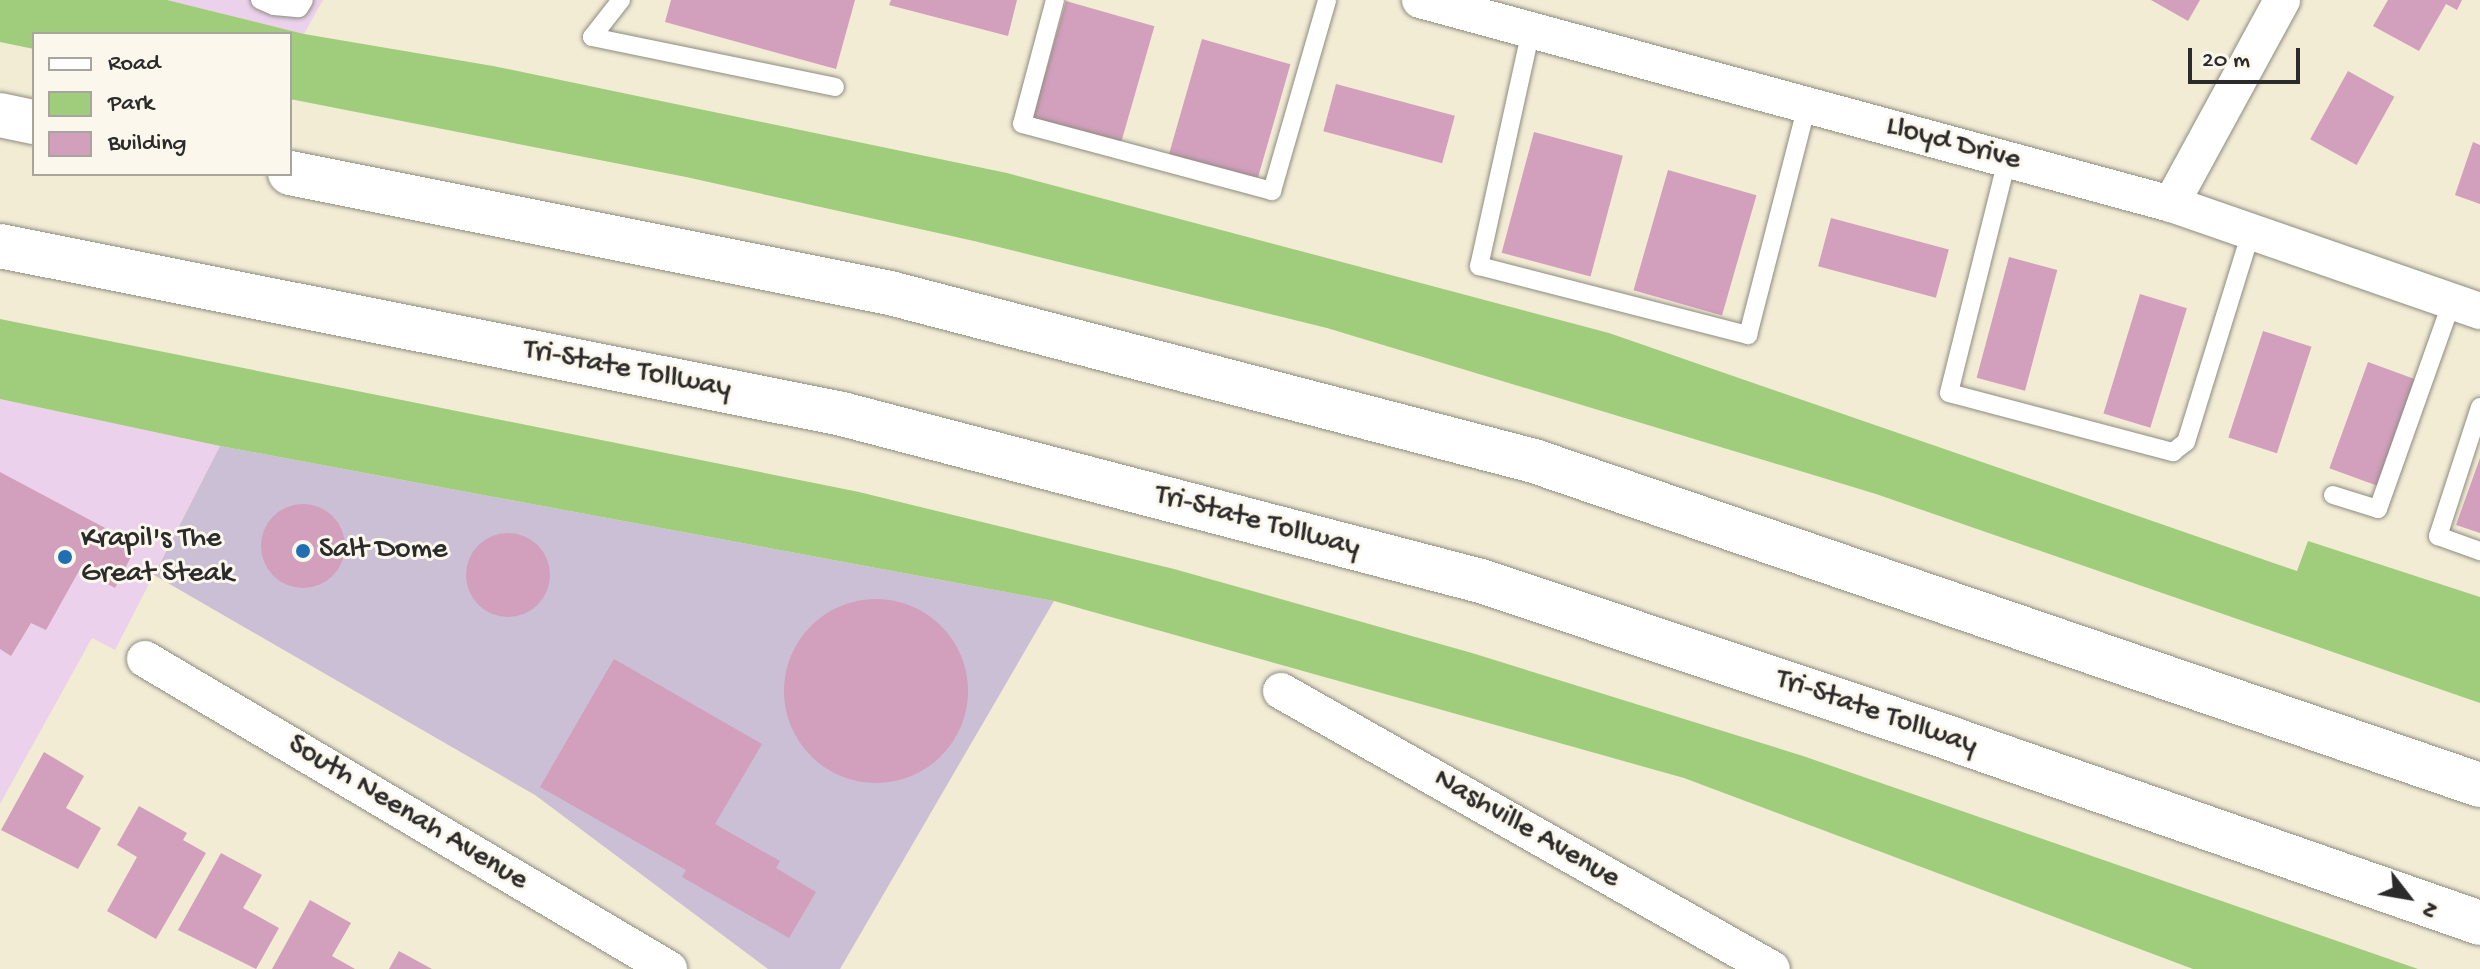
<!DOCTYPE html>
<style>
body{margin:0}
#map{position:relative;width:2480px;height:969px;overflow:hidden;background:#f2ecd5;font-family:"Gochi Hand",sans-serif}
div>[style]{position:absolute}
.built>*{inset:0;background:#ebd1eb}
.industrial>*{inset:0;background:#cbbfd5}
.green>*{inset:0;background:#9fcd7b}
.building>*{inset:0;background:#d29fbc;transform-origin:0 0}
.round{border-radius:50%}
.roads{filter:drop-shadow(0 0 2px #8e8c80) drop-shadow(0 0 2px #8e8c80)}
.lane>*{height:18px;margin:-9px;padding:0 9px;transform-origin:9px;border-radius:9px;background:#fff}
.street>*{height:36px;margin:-18px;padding:0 18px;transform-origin:18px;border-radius:18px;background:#fff}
.highway>*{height:44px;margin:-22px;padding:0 22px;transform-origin:22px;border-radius:22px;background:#fff}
.dots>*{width:22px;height:22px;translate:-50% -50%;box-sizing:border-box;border:4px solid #fbf7ec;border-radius:50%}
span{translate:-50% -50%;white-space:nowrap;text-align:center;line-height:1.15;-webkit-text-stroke:6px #fbf7ec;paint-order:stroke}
.street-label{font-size:30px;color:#2b2b2b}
.poi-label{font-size:30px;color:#2b2b2b}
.left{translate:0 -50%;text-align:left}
.legend{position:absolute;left:32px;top:32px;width:260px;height:144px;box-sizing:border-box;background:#fbf7ec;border:2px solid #a8a59f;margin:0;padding:10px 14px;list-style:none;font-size:24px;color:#2b2b2b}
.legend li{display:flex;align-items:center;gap:16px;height:40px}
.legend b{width:40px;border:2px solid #a8a59f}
.north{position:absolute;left:2368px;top:857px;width:80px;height:80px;-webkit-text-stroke:6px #fbf7ec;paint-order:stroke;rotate:121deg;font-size:22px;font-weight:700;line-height:32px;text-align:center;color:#2b2b2b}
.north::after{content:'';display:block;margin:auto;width:28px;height:36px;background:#2b2b2b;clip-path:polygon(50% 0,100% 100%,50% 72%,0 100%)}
.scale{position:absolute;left:2188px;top:48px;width:112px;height:36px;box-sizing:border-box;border:4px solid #2b2b2b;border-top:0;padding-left:10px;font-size:24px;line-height:28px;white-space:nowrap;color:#2b2b2b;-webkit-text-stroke:6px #fbf7ec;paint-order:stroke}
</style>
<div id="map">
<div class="built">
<i style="clip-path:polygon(167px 0,323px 0,304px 34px)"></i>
<i style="clip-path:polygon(0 399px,220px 446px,115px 650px,92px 638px,0 804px)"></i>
</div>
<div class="industrial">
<i style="clip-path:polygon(220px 446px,1054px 601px,840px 969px,768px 969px,535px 795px,154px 575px)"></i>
</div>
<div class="green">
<i style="clip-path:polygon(0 0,167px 0,304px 34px,493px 66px,1007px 173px,1609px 333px,2297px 571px,2308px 541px,2480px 597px,2480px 703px,1876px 494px,1327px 328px,974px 241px,686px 177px,290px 99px,290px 34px,34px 34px,34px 49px,0 42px)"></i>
<i style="clip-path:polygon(0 319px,859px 492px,1174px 569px,1472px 653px,1803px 756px,2418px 969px,2193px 969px,1684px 778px,1054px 601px,220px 446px,0 399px)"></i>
</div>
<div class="building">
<i style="clip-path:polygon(671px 0,855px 0,836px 69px,665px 22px)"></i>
<i style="clip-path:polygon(891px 0,1017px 0,1008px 36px,889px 5px)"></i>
<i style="clip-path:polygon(2151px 0,2200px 0,2188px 21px)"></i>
<i style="clip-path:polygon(2388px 0,2462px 0,2457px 10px,2446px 4px,2419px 51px,2373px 26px)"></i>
<i style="left:1066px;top:1px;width:92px;height:124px;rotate:16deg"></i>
<i style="left:1202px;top:39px;width:92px;height:125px;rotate:16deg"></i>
<i style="left:2348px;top:71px;width:53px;height:78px;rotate:29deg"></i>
<i style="left:1336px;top:84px;width:123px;height:49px;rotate:15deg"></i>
<i style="left:1534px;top:132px;width:92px;height:125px;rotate:15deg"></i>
<i style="clip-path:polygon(2473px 142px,2480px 145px,2480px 204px,2455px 195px)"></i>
<i style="left:1668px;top:170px;width:92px;height:125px;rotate:16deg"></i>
<i style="left:1831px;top:218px;width:122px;height:50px;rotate:15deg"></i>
<i style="left:2009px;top:257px;width:50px;height:125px;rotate:15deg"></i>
<i style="left:2140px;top:294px;width:49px;height:125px;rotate:17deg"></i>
<i style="left:2263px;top:331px;width:51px;height:112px;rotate:18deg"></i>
<i style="left:2368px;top:362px;width:51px;height:113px;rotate:20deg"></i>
<i style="clip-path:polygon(2480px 458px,2480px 533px,2456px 525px)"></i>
<i style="clip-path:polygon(0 472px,137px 545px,115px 588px,80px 569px,46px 630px,31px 623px,11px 656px,0 649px)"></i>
<i class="round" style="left:261px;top:504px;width:84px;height:84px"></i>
<i class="round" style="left:466px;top:533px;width:84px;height:84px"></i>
<i class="round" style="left:784px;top:599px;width:184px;height:184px"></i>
<i style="clip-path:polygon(614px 659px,762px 744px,715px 824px,780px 861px,776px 868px,816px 892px,789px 938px,682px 877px,686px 870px,540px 787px)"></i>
<i style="clip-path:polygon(44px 752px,84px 776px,66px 808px,101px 828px,78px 869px,1px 830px)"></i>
<i style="clip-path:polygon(139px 806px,187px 833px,183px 840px,206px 853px,156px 939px,107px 911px,137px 857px,117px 845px)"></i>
<i style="clip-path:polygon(221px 853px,262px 875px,243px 908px,279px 928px,256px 969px,178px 930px)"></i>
<i style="clip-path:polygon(310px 900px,351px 923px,332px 956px,355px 969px,272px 969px)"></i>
<i style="clip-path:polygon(399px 951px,432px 969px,389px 969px)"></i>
</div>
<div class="roads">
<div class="lane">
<i style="left:260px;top:0;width:15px;rotate:23deg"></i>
<i style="left:274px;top:6px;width:25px;rotate:5deg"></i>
<i style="left:299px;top:8px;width:9px;rotate:-58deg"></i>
<i style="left:621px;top:0;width:47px;rotate:128.1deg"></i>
<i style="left:592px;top:37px;width:248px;rotate:11.6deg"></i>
<i style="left:1055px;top:0;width:128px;rotate:104.9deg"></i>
<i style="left:1022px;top:124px;width:259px;rotate:15deg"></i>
<i style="left:1272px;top:191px;width:199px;rotate:-73.9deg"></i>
<i style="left:1531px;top:30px;width:242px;rotate:102.4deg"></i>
<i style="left:1479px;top:266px;width:278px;rotate:14.4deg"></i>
<i style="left:1748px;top:335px;width:237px;rotate:-75.6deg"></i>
<i style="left:2007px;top:160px;width:240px;rotate:104deg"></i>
<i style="left:1949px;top:393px;width:232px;rotate:14.8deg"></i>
<i style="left:2173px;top:452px;width:16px;rotate:-38deg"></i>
<i style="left:2186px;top:442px;width:220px;rotate:-72.8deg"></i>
<i style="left:2480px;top:407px;width:136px;rotate:108deg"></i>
<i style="left:2438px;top:536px;width:45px;rotate:19.7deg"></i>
<i style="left:2333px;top:495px;width:47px;rotate:17.3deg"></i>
<i style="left:2378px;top:509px;width:221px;rotate:-70.4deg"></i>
</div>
<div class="street">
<i style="left:1420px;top:0;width:778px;rotate:15.2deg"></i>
<i style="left:2171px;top:204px;width:327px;rotate:19.1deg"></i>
<i style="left:2171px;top:204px;width:232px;rotate:-61.4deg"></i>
<i style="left:145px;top:659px;width:609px;rotate:30.61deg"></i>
<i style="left:1281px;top:691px;width:564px;rotate:29.52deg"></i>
</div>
<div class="highway">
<i style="left:0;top:115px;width:35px;rotate:12deg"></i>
<i style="left:290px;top:173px;width:612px;rotate:11.31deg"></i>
<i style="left:890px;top:293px;width:666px;rotate:14.62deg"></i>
<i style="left:1534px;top:461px;width:1000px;rotate:18.91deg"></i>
<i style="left:0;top:246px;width:859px;rotate:11.28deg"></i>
<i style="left:842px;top:414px;width:660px;rotate:14.65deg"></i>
<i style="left:1481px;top:581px;width:497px;rotate:18.5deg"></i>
<i style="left:1952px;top:739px;width:559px;rotate:19.21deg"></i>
</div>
</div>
<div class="dots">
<i style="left:303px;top:551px;background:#1f6fb2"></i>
<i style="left:65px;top:557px;background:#1f6fb2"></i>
</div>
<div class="street-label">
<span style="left:1953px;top:145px;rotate:15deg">Lloyd Drive</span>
<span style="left:627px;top:371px;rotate:11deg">Tri-State Tollway</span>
<span style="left:1257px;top:523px;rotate:15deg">Tri-State Tollway</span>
<span style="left:1876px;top:714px;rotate:19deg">Tri-State Tollway</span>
<span style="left:407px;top:814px;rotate:31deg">South Neenah Avenue</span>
<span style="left:1526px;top:830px;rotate:30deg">Nashville Avenue</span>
</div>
<div class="poi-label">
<span class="left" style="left:81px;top:557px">Krapil's The<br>Great Steak</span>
<span class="left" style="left:319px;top:551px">Salt Dome</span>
</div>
<ul class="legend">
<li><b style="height:10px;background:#fff"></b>Road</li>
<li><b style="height:22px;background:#9fcd7b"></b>Park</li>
<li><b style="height:22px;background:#d29fbc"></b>Building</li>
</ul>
<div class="north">N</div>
<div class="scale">20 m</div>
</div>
